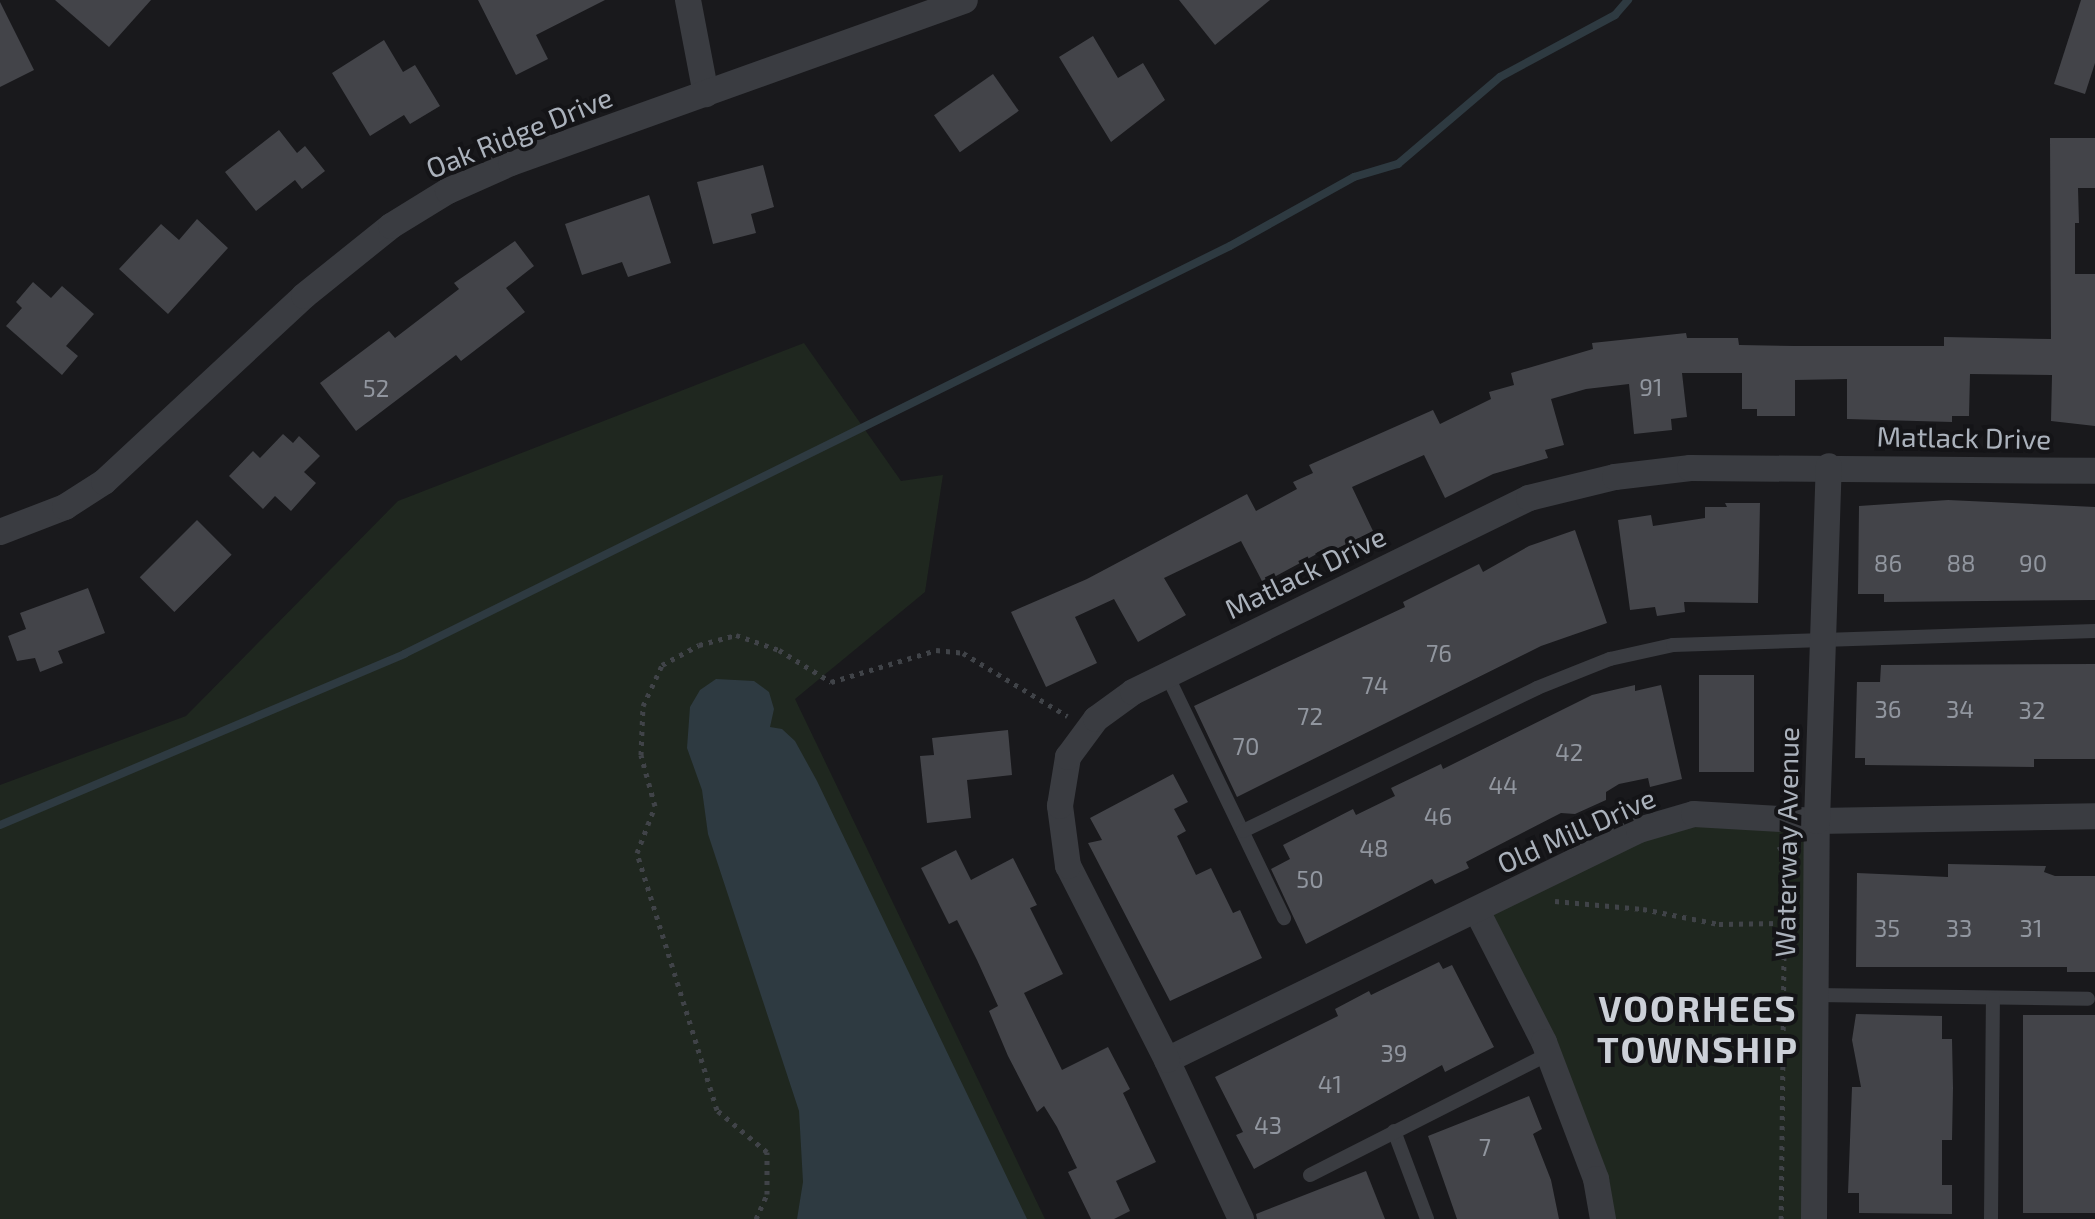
<!DOCTYPE html>
<style>
body{margin:0}
#map{position:relative;width:2095px;height:1219px;overflow:hidden;background:#19191c;font-family:"Exo 2",sans-serif}
div>[style]{position:absolute}
.green>*{inset:0;background:#1f271f}
.water>*{inset:0;background:#2e3a41}
.stream>*{height:8px;margin:-4px;padding:0 4px;transform-origin:4px;border-radius:4px;background:#2e3a41}
.building>*{inset:0;background:#434449;transform-origin:0 0}
.path>*{height:5px;margin-top:-2.5px;transform-origin:0;background:repeating-linear-gradient(90deg,#404348 0 4px,transparent 0 10px)}
.service>*{height:14px;margin:-7px;padding:0 7px;transform-origin:7px;border-radius:7px;background:#3a3c41}
.minor>*{height:26px;margin:-13px;padding:0 13px;transform-origin:13px;border-radius:13px;background:#3a3c41}
span{translate:-50% -50%;white-space:nowrap;text-align:center;line-height:1.15;-webkit-text-stroke:8px #141417;paint-order:stroke}
.number-label{font-size:24px;color:#91969f}
.number-label span{-webkit-text-stroke-width:0}
.street-label{font-size:28px;color:#abb2bc}
.district-label{font-size:36px;color:#ccd0d8;font-weight:700;letter-spacing:2px}
</style>
<div id="map">
<div class="green">
<i style="clip-path:polygon(804px 343px,901px 481px,943px 475px,925px 592px,795px 699px,1045px 1219px,0 1219px,0 785px,186px 716px,398px 501px)"></i>
<i style="clip-path:polygon(1694px 814px,1817px 821px,1814px 1219px,1603px 1219px,1477px 911px)"></i>
</div>
<div class="water">
<i style="clip-path:polygon(716px 679px,754px 681px,769px 692px,774px 709px,770px 727px,782px 729px,795px 741px,817px 781px,1027px 1219px,797px 1219px,803px 1182px,799px 1111px,708px 834px,702px 790px,687px 748px,690px 707px,700px 690px)"></i>
</div>
<div class="stream">
<i style="left:0;top:825px;width:439px;rotate:-22.9deg"></i>
<i style="left:404px;top:654px;width:921px;rotate:-26.29deg"></i>
<i style="left:1230px;top:246px;width:142px;rotate:-29.1deg"></i>
<i style="left:1354px;top:177px;width:46px;rotate:-16.5deg"></i>
<i style="left:1398px;top:164px;width:134px;rotate:-40.5deg"></i>
<i style="left:1500px;top:77px;width:131px;rotate:-28.3deg"></i>
<i style="left:1615px;top:15px;width:20px;rotate:-49deg"></i>
</div>
<div class="building">
<i style="clip-path:polygon(55px 0,151px 0,109px 47px)"></i>
<i style="clip-path:polygon(478px 0,605px 0,536px 35px,548px 59px,516px 75px)"></i>
<i style="clip-path:polygon(1179px 0,1270px 0,1215px 45px)"></i>
<i style="clip-path:polygon(2081px 0,2095px 0,2095px 63px,2085px 94px,2054px 84px)"></i>
<i style="clip-path:polygon(0 2px,34px 70px,0 87px)"></i>
<i style="clip-path:polygon(1093px 36px,1118px 78px,1143px 63px,1165px 100px,1111px 142px,1059px 57px)"></i>
<i style="clip-path:polygon(384px 40px,403px 72px,415px 65px,440px 106px,410px 124px,404px 115px,370px 136px,332px 73px)"></i>
<i style="left:993px;top:74px;width:45px;height:72px;rotate:55deg"></i>
<i style="clip-path:polygon(279px 130px,297px 153px,305px 146px,325px 171px,302px 189px,295px 180px,256px 211px,225px 172px)"></i>
<i style="clip-path:polygon(2050px 138px,2095px 138px,2095px 188px,2078px 188px,2079px 223px,2075px 223px,2075px 274px,2095px 274px,2095px 426px,2051px 421px,2052px 375px,1970px 374px,1969px 416px,1952px 416px,1952px 422px,1847px 419px,1847px 379px,1795px 380px,1795px 416px,1757px 416px,1757px 409px,1742px 409px,1742px 373px,1682px 373px,1687px 417px,1671px 419px,1672px 430px,1634px 434px,1629px 384px,1586px 389px,1551px 399px,1564px 445px,1545px 450px,1548px 458px,1493px 474px,1445px 498px,1424px 455px,1352px 487px,1373px 531px,1328px 553px,1326px 549px,1263px 583px,1241px 541px,1164px 578px,1186px 615px,1138px 642px,1114px 599px,1075px 617px,1097px 663px,1046px 687px,1011px 612px,1087px 579px,1247px 494px,1256px 511px,1297px 489px,1293px 482px,1313px 473px,1309px 465px,1433px 410px,1440px 424px,1491px 399px,1489px 392px,1514px 385px,1511px 373px,1593px 349px,1592px 343px,1686px 333px,1687px 338px,1738px 338px,1739px 345px,1795px 346px,1944px 346px,1944px 337px,2051px 339px)"></i>
<i style="clip-path:polygon(763px 165px,774px 207px,751px 214px,756px 233px,713px 244px,697px 182px)"></i>
<i style="clip-path:polygon(649px 195px,671px 263px,628px 277px,622px 262px,582px 275px,565px 224px)"></i>
<i style="clip-path:polygon(197px 219px,228px 248px,168px 314px,119px 269px,161px 224px,179px 240px)"></i>
<i style="clip-path:polygon(515px 241px,534px 266px,506px 288px,525px 312px,461px 361px,456px 355px,356px 431px,320px 383px,389px 331px,395px 338px,459px 289px,454px 283px)"></i>
<i style="clip-path:polygon(33px 282px,51px 298px,62px 286px,94px 314px,66px 346px,78px 356px,62px 375px,6px 326px,22px 308px,16px 302px)"></i>
<i style="clip-path:polygon(283px 434px,293px 443px,299px 436px,320px 456px,304px 472px,316px 483px,291px 511px,275px 496px,263px 509px,229px 476px,253px 451px,260px 458px)"></i>
<i style="clip-path:polygon(1948px 500px,2095px 507px,2095px 600px,1884px 602px,1884px 594px,1858px 594px,1859px 506px)"></i>
<i style="clip-path:polygon(1725px 503px,1760px 503px,1758px 603px,1684px 602px,1685px 612px,1657px 616px,1655px 607px,1630px 610px,1618px 520px,1651px 515px,1653px 526px,1705px 518px,1705px 507px,1727px 507px)"></i>
<i style="left:197px;top:520px;width:49px;height:81px;rotate:45deg"></i>
<i style="clip-path:polygon(1575px 530px,1607px 623px,1541px 646px,1237px 797px,1194px 706px,1405px 607px,1403px 602px,1479px 564px,1483px 572px,1529px 546px)"></i>
<i style="clip-path:polygon(88px 588px,105px 633px,58px 651px,63px 663px,40px 672px,35px 658px,17px 661px,8px 636px,26px 629px,20px 613px)"></i>
<i style="clip-path:polygon(2095px 664px,2095px 759px,2034px 759px,2034px 767px,1865px 765px,1865px 758px,1855px 758px,1857px 682px,1880px 682px,1881px 665px)"></i>
<i style="left:1699px;top:675px;width:55px;height:97px"></i>
<i style="clip-path:polygon(1635px 685px,1635px 691px,1661px 685px,1682px 779px,1650px 787px,1648px 778px,1619px 784px,1606px 792px,1606px 800px,1575px 814px,1561px 813px,1466px 862px,1469px 868px,1435px 884px,1432px 879px,1306px 944px,1271px 869px,1290px 859px,1283px 845px,1353px 809px,1356px 815px,1395px 796px,1391px 788px,1441px 764px,1443px 769px,1592px 695px)"></i>
<i style="clip-path:polygon(1008px 730px,1012px 775px,967px 780px,971px 818px,927px 823px,920px 756px,934px 755px,932px 738px)"></i>
<i style="clip-path:polygon(1173px 774px,1188px 802px,1174px 809px,1186px 831px,1177px 836px,1196px 875px,1211px 868px,1233px 913px,1240px 910px,1262px 958px,1170px 1001px,1088px 843px,1102px 840px,1090px 818px)"></i>
<i style="clip-path:polygon(956px 850px,971px 880px,1013px 858px,1037px 905px,1030px 908px,1063px 974px,1024px 993px,1062px 1070px,1108px 1047px,1130px 1089px,1123px 1093px,1156px 1162px,1116px 1181px,1130px 1211px,1114px 1219px,1091px 1219px,1068px 1172px,1077px 1168px,1057px 1127px,1044px 1106px,1037px 1112px,1008px 1056px,989px 1011px,998px 1006px,977px 960px,957px 920px,949px 924px,921px 868px)"></i>
<i style="clip-path:polygon(1948px 864px,2046px 866px,2044px 872px,2055px 876px,2095px 876px,2095px 972px,2067px 972px,2067px 967px,1856px 967px,1857px 873px,1948px 877px)"></i>
<i style="clip-path:polygon(1439px 962px,1443px 969px,1452px 965px,1494px 1047px,1445px 1072px,1442px 1065px,1254px 1169px,1236px 1135px,1243px 1132px,1215px 1077px,1338px 1016px,1335px 1009px,1369px 991px,1371px 995px)"></i>
<i style="clip-path:polygon(1856px 1014px,1942px 1016px,1942px 1039px,1952px 1039px,1953px 1088px,1952px 1140px,1942px 1140px,1942px 1185px,1952px 1185px,1952px 1214px,1859px 1213px,1859px 1193px,1848px 1193px,1852px 1087px,1861px 1087px,1852px 1040px)"></i>
<i style="left:2023px;top:1015px;width:72px;height:198px"></i>
<i style="clip-path:polygon(1529px 1096px,1542px 1129px,1533px 1134px,1551px 1180px,1559px 1219px,1457px 1219px,1428px 1136px)"></i>
<i style="clip-path:polygon(1366px 1171px,1385px 1219px,1257px 1219px,1256px 1214px)"></i>
</div>
<div class="path">
<i style="left:1779px;top:846px;width:12px;rotate:59deg"></i>
<i style="left:1785px;top:856px;width:363px;rotate:90.6deg"></i>
<i style="left:1555px;top:901px;width:88px;rotate:5.2deg"></i>
<i style="left:1643px;top:909px;width:77px;rotate:11.2deg"></i>
<i style="left:1719px;top:924px;width:65px;rotate:-0.9deg"></i>
<i style="left:756px;top:1219px;width:27px;rotate:-66deg"></i>
<i style="left:767px;top:1194px;width:42px;rotate:-90deg"></i>
<i style="left:767px;top:1152px;width:65px;rotate:-140deg"></i>
<i style="left:717px;top:1110px;width:269px;rotate:-107.3deg"></i>
<i style="left:637px;top:853px;width:50px;rotate:-69deg"></i>
<i style="left:655px;top:806px;width:53px;rotate:-105.4deg"></i>
<i style="left:641px;top:755px;width:49px;rotate:-87.7deg"></i>
<i style="left:643px;top:706px;width:45px;rotate:-65.1deg"></i>
<i style="left:662px;top:665px;width:42px;rotate:-28.4deg"></i>
<i style="left:699px;top:645px;width:38px;rotate:-15deg"></i>
<i style="left:736px;top:635px;width:46px;rotate:19.2deg"></i>
<i style="left:779px;top:650px;width:61px;rotate:31.6deg"></i>
<i style="left:831px;top:682px;width:110px;rotate:-16.9deg"></i>
<i style="left:936px;top:650px;width:27px;rotate:6deg"></i>
<i style="left:963px;top:653px;width:122px;rotate:31.2deg"></i>
</div>
<div class="service">
<i style="left:1167px;top:675px;width:270px;rotate:64.3deg"></i>
<i style="left:1243px;top:831px;width:327px;rotate:-25.9deg"></i>
<i style="left:1537px;top:688px;width:79px;rotate:-21.7deg"></i>
<i style="left:1610px;top:659px;width:65px;rotate:-12.5deg"></i>
<i style="left:1673px;top:645px;width:422px;rotate:-1.9deg"></i>
<i style="left:1816px;top:995px;width:272px;rotate:0.8deg"></i>
<i style="left:1394px;top:1131px;width:94px;rotate:69.4deg"></i>
<i style="left:1310px;top:1175px;width:268px;rotate:-26.9deg"></i>
<i style="left:1991px;top:1219px;width:220px;rotate:-89.5deg"></i>
</div>
<div class="minor">
<i style="left:688px;top:0;width:96px;rotate:79.2deg"></i>
<i style="left:0;top:532px;width:70px;rotate:-21deg"></i>
<i style="left:65px;top:507px;width:46px;rotate:-32.7deg"></i>
<i style="left:104px;top:482px;width:273px;rotate:-42.9deg"></i>
<i style="left:304px;top:296px;width:112px;rotate:-38.8deg"></i>
<i style="left:391px;top:226px;width:67px;rotate:-31.6deg"></i>
<i style="left:448px;top:191px;width:69px;rotate:-24deg"></i>
<i style="left:511px;top:163px;width:482px;rotate:-19.7deg"></i>
<i style="left:1477px;top:911px;width:147px;rotate:62.9deg"></i>
<i style="left:1544px;top:1042px;width:147px;rotate:69.2deg"></i>
<i style="left:1596px;top:1179px;width:41px;rotate:80.1deg"></i>
<i style="left:1167px;top:1060px;width:525px;rotate:-25.98deg"></i>
<i style="left:1639px;top:830px;width:57px;rotate:-16.2deg"></i>
<i style="left:1694px;top:814px;width:123px;rotate:3.3deg"></i>
<i style="left:1817px;top:821px;width:278px;rotate:-1deg"></i>
<i style="left:1241px;top:1219px;width:175px;rotate:-115deg"></i>
<i style="left:1167px;top:1060px;width:218px;rotate:-117deg"></i>
<i style="left:1068px;top:866px;width:61px;rotate:-97.6deg"></i>
<i style="left:1060px;top:806px;width:50px;rotate:-80.7deg"></i>
<i style="left:1068px;top:757px;width:47px;rotate:-53.6deg"></i>
<i style="left:1096px;top:719px;width:46px;rotate:-36.1deg"></i>
<i style="left:1133px;top:692px;width:441px;rotate:-26.1deg"></i>
<i style="left:1529px;top:498px;width:89px;rotate:-13.7deg"></i>
<i style="left:1615px;top:477px;width:76px;rotate:-6.8deg"></i>
<i style="left:1690px;top:468px;width:405px;rotate:0.4deg"></i>
<i style="left:1814px;top:1219px;width:398px;rotate:-89.6deg"></i>
<i style="left:1817px;top:821px;width:355px;rotate:-88.1deg"></i>
</div>
<div class="number-label">
<span style="left:1651px;top:387px">91</span>
<span style="left:376px;top:388px">52</span>
<span style="left:1888px;top:563px">86</span>
<span style="left:1961px;top:563px">88</span>
<span style="left:2033px;top:563px">90</span>
<span style="left:1439px;top:653px">76</span>
<span style="left:1375px;top:685px">74</span>
<span style="left:1888px;top:709px">36</span>
<span style="left:1960px;top:709px">34</span>
<span style="left:2032px;top:710px">32</span>
<span style="left:1310px;top:716px">72</span>
<span style="left:1246px;top:746px">70</span>
<span style="left:1569px;top:752px">42</span>
<span style="left:1503px;top:785px">44</span>
<span style="left:1438px;top:816px">46</span>
<span style="left:1374px;top:848px">48</span>
<span style="left:1310px;top:879px">50</span>
<span style="left:1887px;top:928px">35</span>
<span style="left:1959px;top:928px">33</span>
<span style="left:2031px;top:928px">31</span>
<span style="left:1394px;top:1053px">39</span>
<span style="left:1330px;top:1084px">41</span>
<span style="left:1268px;top:1125px">43</span>
<span style="left:1485px;top:1147px">7</span>
</div>
<div class="street-label">
<span style="left:519px;top:132px;rotate:-22deg">Oak Ridge Drive</span>
<span style="left:1964px;top:437px;rotate:1deg">Matlack Drive</span>
<span style="left:1305px;top:572px;rotate:-26deg">Matlack Drive</span>
<span style="left:1576px;top:830px;rotate:-24deg">Old Mill Drive</span>
<span style="left:1786px;top:842px;rotate:-89deg">Waterway Avenue</span>
</div>
<div class="district-label">
<span style="left:1698px;top:1028px">VOORHEES<br>TOWNSHIP</span>
</div>
</div>
